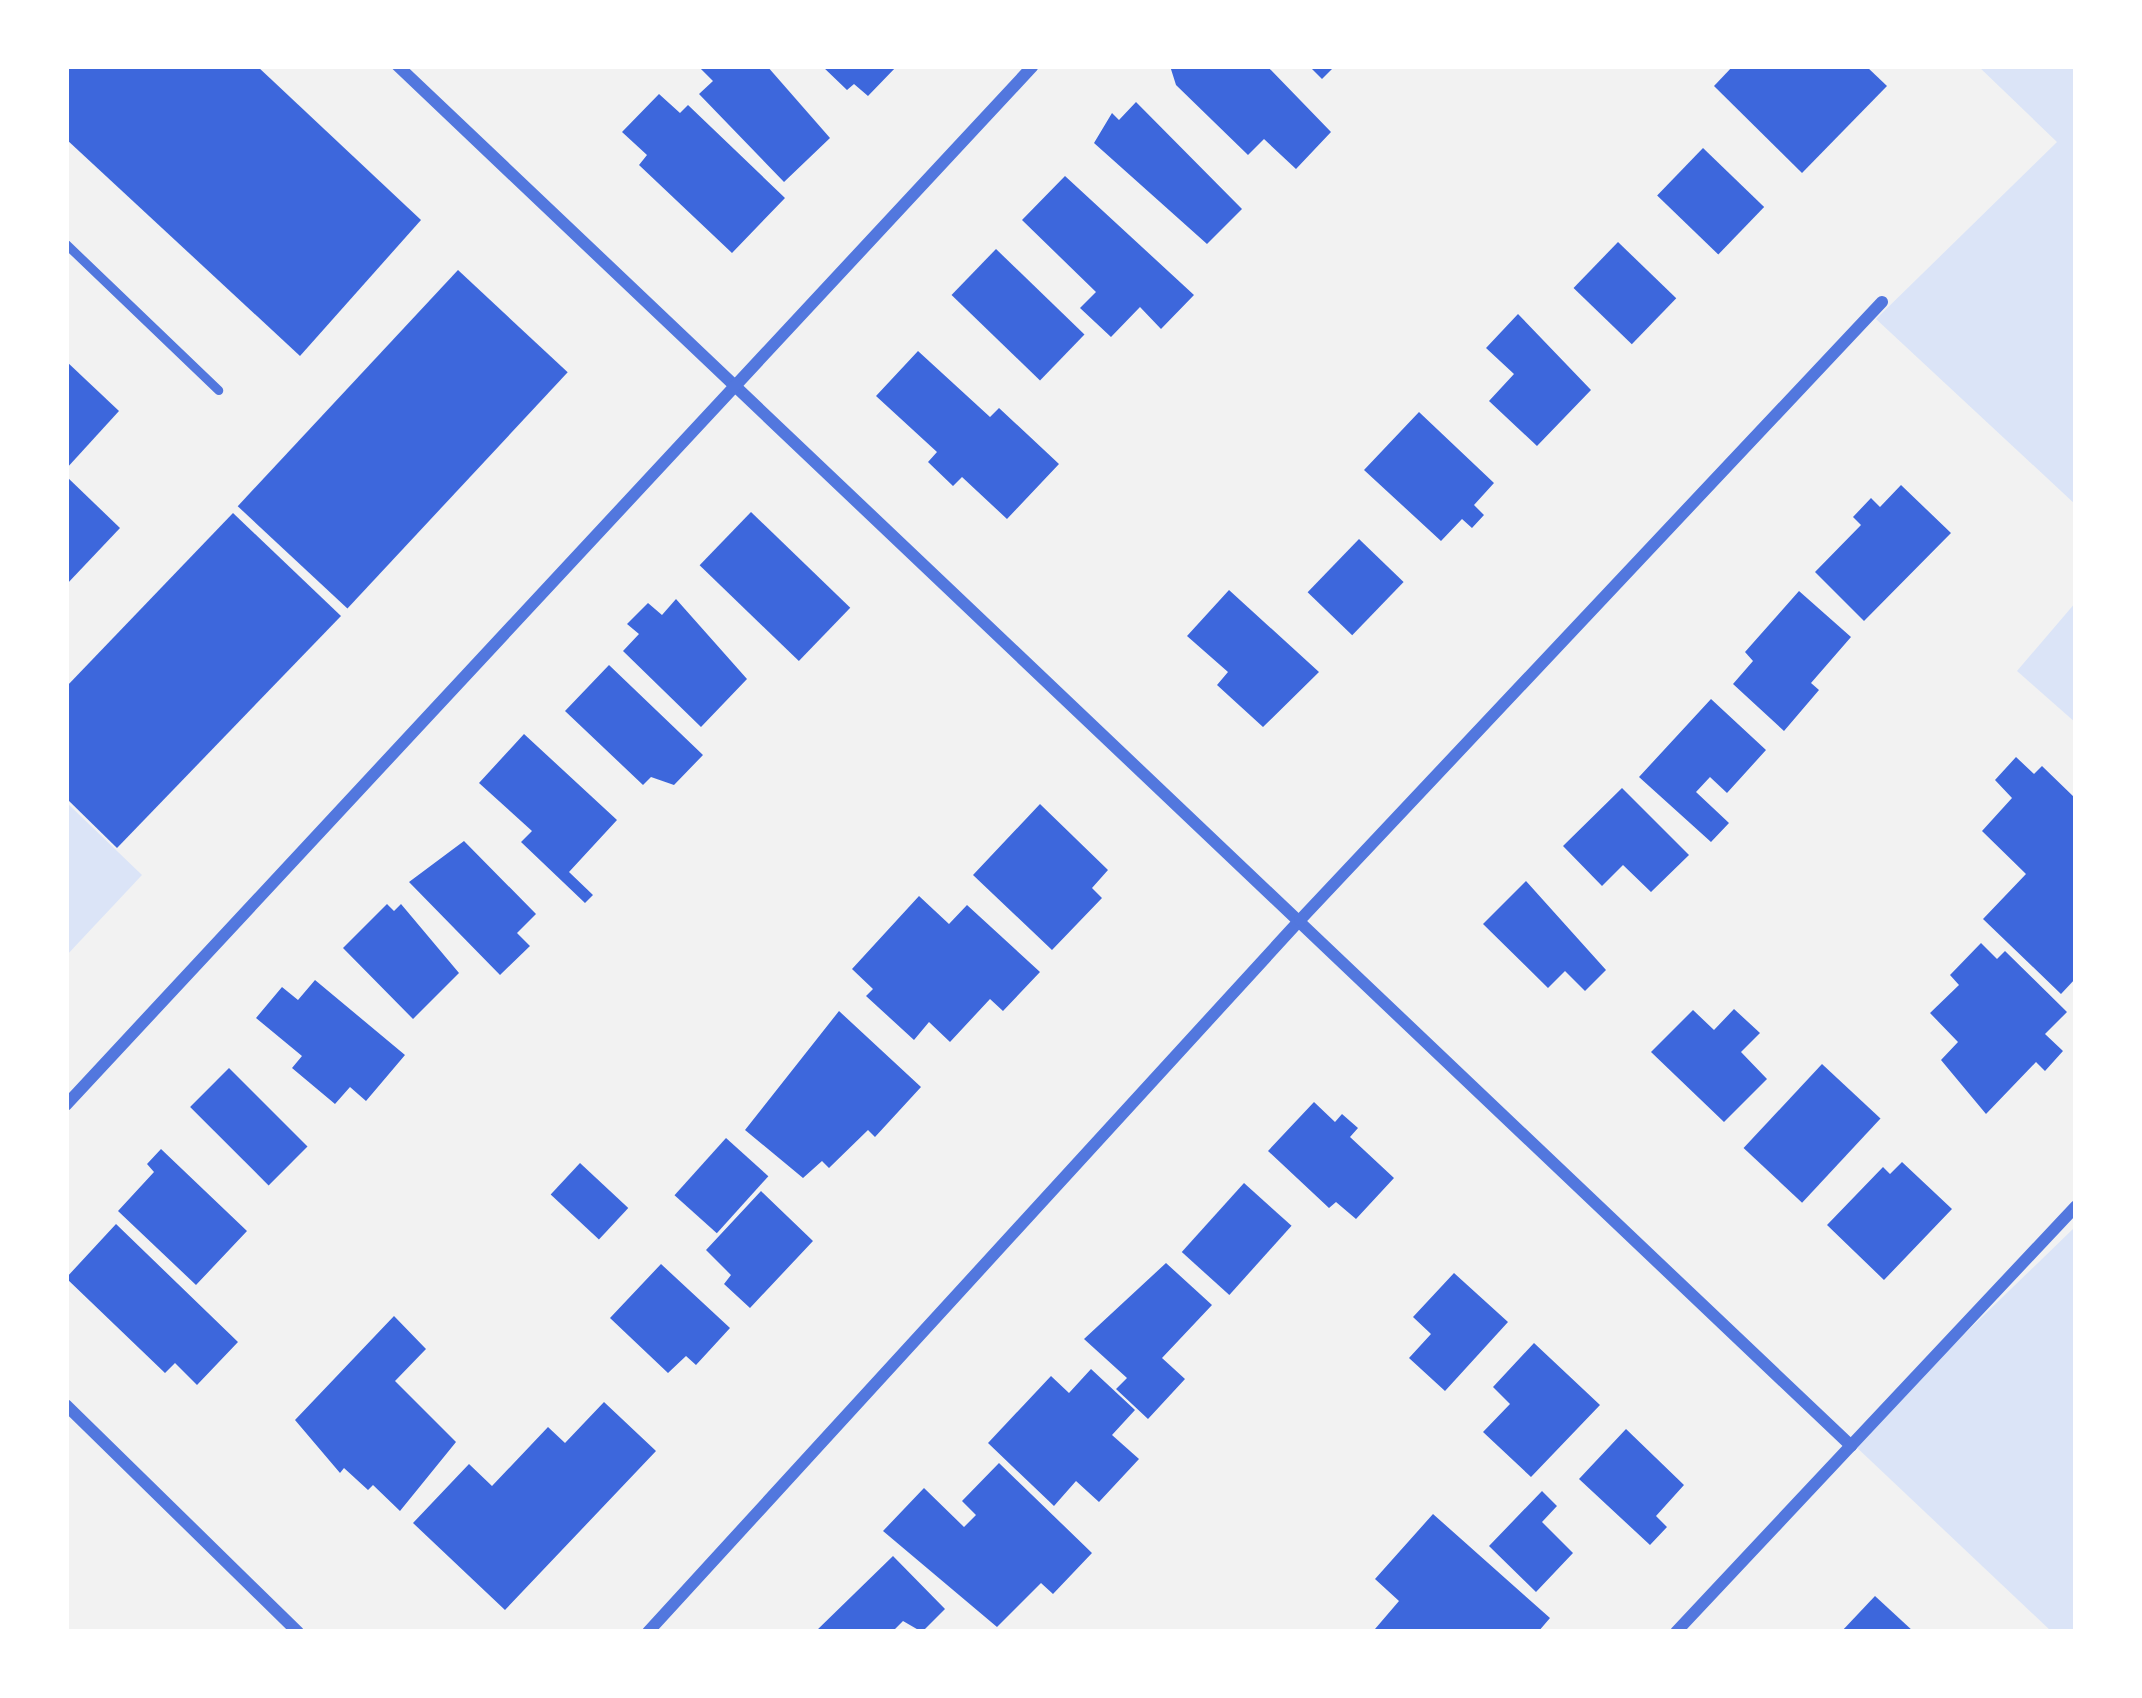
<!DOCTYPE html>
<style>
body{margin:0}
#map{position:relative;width:2142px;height:1698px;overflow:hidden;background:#f2f2f2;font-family:Figtree,sans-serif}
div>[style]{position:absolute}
.green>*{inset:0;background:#dbe4f7}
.building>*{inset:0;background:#3d67dc;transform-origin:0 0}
.service>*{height:9px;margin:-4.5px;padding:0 4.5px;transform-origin:4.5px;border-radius:4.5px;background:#5277de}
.minor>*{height:12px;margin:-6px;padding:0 6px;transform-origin:6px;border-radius:6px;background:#5277de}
span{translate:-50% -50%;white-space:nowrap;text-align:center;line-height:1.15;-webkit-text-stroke:9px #fff;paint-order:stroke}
.frame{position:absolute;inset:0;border:69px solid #fff;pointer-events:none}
</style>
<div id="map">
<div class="green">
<i style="clip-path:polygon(1978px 66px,2076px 66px,2076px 505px,1876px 319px,2057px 142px)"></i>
<i style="clip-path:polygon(2076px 602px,2076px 723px,2017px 671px)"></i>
<i style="clip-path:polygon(66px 802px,142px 875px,66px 956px)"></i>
<i style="clip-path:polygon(2076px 1226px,2076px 1632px,2052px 1632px,1852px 1443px)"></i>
</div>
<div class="building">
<i style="clip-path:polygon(66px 66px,257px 66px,421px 220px,300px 356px,66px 139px)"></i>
<i style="clip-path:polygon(698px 66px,767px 66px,830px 138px,784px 182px,699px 94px,713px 81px)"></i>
<i style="clip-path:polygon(822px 66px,897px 66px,868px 96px,854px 84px,847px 90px)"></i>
<i style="clip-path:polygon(1170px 66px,1267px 66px,1331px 132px,1296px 169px,1264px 139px,1248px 155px,1176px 85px)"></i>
<i style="clip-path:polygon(1309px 66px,1335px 66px,1322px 79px)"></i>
<i style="clip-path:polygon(1733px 66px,1866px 66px,1887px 86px,1802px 173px,1714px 86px)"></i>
<i style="clip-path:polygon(659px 94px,680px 113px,688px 105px,785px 198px,732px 253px,639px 165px,647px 155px,622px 132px)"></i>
<i style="clip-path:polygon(1136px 102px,1242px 209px,1207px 244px,1094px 143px,1112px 113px,1119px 120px)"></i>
<i style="left:1703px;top:148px;width:85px;height:66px;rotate:44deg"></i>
<i style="clip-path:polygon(1065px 176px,1194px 295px,1161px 329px,1140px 307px,1111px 337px,1080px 308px,1096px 292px,1022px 220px)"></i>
<i style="left:1618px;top:242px;width:81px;height:64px;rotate:44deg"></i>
<i style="left:996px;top:249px;width:123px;height:64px;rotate:44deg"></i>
<i style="left:458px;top:270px;width:150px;height:323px;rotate:43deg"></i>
<i style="clip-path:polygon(1518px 314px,1591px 390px,1537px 446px,1489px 401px,1514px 374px,1486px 348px)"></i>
<i style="clip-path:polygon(918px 351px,990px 417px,999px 408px,1059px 464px,1007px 519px,962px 477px,953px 486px,928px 462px,937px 452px,876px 396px)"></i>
<i style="clip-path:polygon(66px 361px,119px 411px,66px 469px)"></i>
<i style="clip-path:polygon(1419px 412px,1494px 483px,1474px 505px,1484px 515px,1472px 528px,1462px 519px,1441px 541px,1364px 470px)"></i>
<i style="clip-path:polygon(66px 476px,120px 528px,66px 585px)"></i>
<i style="clip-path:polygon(1901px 485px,1951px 533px,1864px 621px,1815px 572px,1861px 525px,1853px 517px,1871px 498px,1880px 507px)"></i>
<i style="left:751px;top:512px;width:138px;height:74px;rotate:44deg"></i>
<i style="clip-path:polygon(233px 513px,341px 616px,117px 848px,66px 798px,66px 687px)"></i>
<i style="left:1359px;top:539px;width:62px;height:74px;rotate:44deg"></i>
<i style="clip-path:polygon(1229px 590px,1319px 672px,1263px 727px,1217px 685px,1228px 672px,1187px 636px)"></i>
<i style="clip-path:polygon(1799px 591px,1851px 637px,1811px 683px,1819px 690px,1784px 731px,1733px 684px,1753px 661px,1745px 652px)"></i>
<i style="clip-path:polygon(676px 599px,747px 679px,701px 727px,623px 651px,639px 634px,627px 624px,648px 603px,662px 615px)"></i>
<i style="clip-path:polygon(609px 665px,703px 755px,674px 785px,651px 777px,643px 785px,565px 711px)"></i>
<i style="clip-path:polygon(1711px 699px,1766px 750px,1727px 793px,1710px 777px,1696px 792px,1729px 823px,1711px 842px,1639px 777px)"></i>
<i style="clip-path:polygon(524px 734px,617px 820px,569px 872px,593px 895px,585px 903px,521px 842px,532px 831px,479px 783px)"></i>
<i style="clip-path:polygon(2016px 757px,2034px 774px,2042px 766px,2076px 799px,2076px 978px,2061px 994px,1983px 919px,2026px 874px,1982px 831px,2012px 798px,1995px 780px)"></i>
<i style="clip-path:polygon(1622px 788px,1689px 855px,1651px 892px,1623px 865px,1602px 886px,1563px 846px)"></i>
<i style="clip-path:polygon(1040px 804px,1108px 870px,1092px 888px,1102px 898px,1052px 950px,973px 875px)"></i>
<i style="clip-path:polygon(464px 841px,536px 914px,517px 933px,530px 946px,500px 975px,409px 882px)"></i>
<i style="clip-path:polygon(1526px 881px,1606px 970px,1585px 991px,1565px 971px,1548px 988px,1483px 924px)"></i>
<i style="clip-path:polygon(919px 896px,949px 924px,967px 905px,1040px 972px,1003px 1011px,990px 999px,950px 1042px,929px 1022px,914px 1040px,866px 996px,873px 989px,852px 969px)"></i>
<i style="clip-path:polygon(387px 904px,394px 911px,401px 904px,459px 973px,413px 1019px,343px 948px)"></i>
<i style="clip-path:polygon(1981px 943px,1997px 959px,2005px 951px,2067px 1012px,2045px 1034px,2063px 1051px,2045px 1071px,2036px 1062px,1986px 1114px,1941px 1060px,1958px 1042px,1930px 1013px,1959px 985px,1950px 975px)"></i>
<i style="clip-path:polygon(315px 980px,405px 1055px,366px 1101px,350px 1087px,335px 1104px,292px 1068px,302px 1056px,256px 1018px,282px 987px,298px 1000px)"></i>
<i style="clip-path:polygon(1734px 1009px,1760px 1033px,1741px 1052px,1767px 1079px,1724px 1122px,1651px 1052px,1693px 1010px,1714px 1030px)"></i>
<i style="clip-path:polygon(839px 1011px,921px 1087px,875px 1137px,868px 1130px,829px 1168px,822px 1161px,803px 1178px,745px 1130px)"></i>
<i style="left:1822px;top:1064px;width:80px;height:115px;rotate:43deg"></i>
<i style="left:229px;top:1068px;width:111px;height:55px;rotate:45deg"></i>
<i style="clip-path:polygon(1314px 1102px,1335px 1122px,1342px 1114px,1358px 1128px,1350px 1137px,1394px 1178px,1356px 1219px,1336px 1202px,1329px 1208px,1268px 1151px)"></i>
<i style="left:726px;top:1138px;width:57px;height:77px;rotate:42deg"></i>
<i style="clip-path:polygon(161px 1149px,247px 1231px,196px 1285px,118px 1211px,154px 1172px,147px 1164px)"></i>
<i style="clip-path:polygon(1902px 1162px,1952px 1209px,1884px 1280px,1827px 1225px,1883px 1167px,1890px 1174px)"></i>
<i style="left:580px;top:1163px;width:66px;height:43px;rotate:43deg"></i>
<i style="left:1244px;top:1183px;width:64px;height:93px;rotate:42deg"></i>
<i style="clip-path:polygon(761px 1191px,813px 1241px,750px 1308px,724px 1284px,731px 1275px,706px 1250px)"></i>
<i style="clip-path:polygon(116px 1224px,238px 1342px,197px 1385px,175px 1363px,165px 1373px,66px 1278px)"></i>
<i style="clip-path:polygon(1166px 1263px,1212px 1305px,1162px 1358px,1185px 1379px,1148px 1419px,1116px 1389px,1127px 1378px,1084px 1339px)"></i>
<i style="clip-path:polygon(661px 1264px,730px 1328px,696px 1365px,686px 1356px,668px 1373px,610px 1318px)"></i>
<i style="clip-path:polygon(1454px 1273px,1508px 1322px,1445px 1391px,1409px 1358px,1431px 1334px,1413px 1317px)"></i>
<i style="clip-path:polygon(394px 1316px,426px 1349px,395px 1381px,456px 1442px,400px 1511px,373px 1485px,368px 1490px,344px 1468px,340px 1473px,295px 1420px)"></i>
<i style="clip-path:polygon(1534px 1343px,1600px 1405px,1531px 1477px,1483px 1432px,1510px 1404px,1493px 1387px)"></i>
<i style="clip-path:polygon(1091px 1369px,1135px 1410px,1112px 1435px,1139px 1459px,1099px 1502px,1076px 1481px,1054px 1506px,988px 1443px,1051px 1376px,1069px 1393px)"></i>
<i style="clip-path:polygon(604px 1402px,656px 1451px,505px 1610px,413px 1523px,469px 1464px,492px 1486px,548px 1427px,565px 1443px)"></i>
<i style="clip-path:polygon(1626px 1429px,1684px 1485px,1656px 1516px,1667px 1527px,1650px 1545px,1579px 1479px)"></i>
<i style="clip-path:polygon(999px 1463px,1092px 1553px,1053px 1594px,1041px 1583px,997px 1627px,883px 1531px,924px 1488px,964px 1527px,976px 1515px,962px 1501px)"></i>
<i style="clip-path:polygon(1542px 1491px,1557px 1506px,1542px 1522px,1573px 1553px,1536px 1592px,1489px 1546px)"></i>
<i style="clip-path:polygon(1433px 1514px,1550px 1618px,1538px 1632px,1375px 1629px,1399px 1601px,1375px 1579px)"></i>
<i style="clip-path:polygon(893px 1556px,945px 1609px,922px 1632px,903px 1621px,892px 1632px,815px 1632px)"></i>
<i style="clip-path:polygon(1875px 1596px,1914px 1632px,1841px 1632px)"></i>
</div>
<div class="service">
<i style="left:66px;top:244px;width:211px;rotate:43.8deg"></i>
</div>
<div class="minor">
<i style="left:398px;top:66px;width:2004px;rotate:43.52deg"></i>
<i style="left:66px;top:1105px;width:1419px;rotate:-47.06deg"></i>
<i style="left:66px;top:1405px;width:325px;rotate:44.4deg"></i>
<i style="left:648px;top:1632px;width:965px;rotate:-47.52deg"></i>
<i style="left:1300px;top:920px;width:849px;rotate:-46.72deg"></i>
<i style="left:1676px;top:1632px;width:584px;rotate:-46.8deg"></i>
</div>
<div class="frame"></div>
</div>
